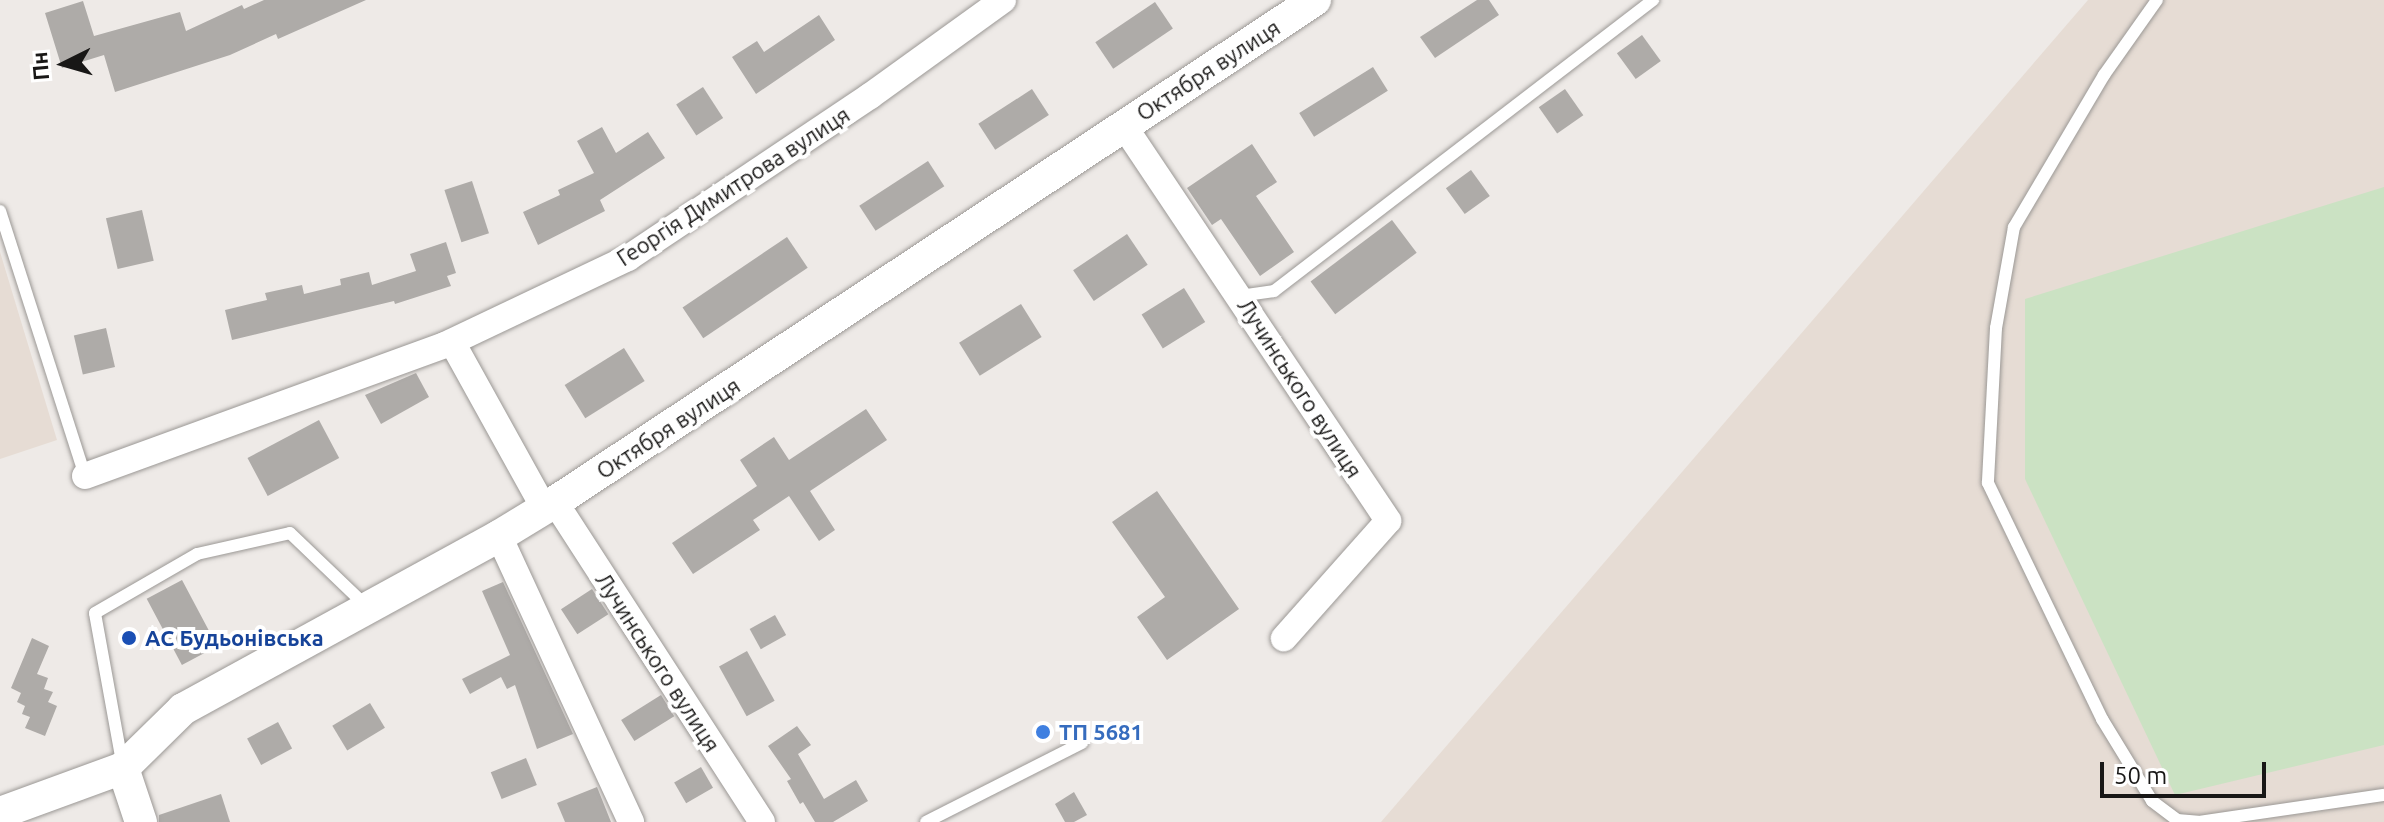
<!DOCTYPE html>
<meta charset="utf-8">
<style>
body{margin:0}
#map{position:relative;width:2384px;height:822px;overflow:hidden;background:#eeeae7;font-family:Ubuntu,sans-serif}
div>[style]{position:absolute}
.built>*{inset:0;background:#e6dcd4}
.green>*{inset:0;background:#cbe2c3}
.building>*{inset:0;background:#aeaba8;transform-origin:0 0}
.roads{filter:drop-shadow(0 0 2px #9b9895) drop-shadow(0 0 2px #9b9895)}
.service>*{height:12px;margin:-6px;padding:0 6px;transform-origin:6px;border-radius:6px;background:#fff}
.minor>*{height:26px;margin:-13px;padding:0 13px;transform-origin:13px;border-radius:13px;background:#fff}
.tertiary>*{height:32px;margin:-16px;padding:0 16px;transform-origin:16px;border-radius:16px;background:#fff}
.dots>*{width:22px;height:22px;translate:-50% -50%;box-sizing:border-box;border:4px solid #fff;border-radius:50%}
span{translate:-50% -50%;white-space:nowrap;text-align:center;line-height:1.15;-webkit-text-stroke:8px #fff;paint-order:stroke}
.street-label{font-size:22px;color:#181716}
.transit-label{font-size:22px;color:#164399;font-weight:700}
.left{translate:0 -50%;text-align:left}
.shop-label{font-size:22px;color:#366cbe;font-weight:700}
.north{position:absolute;left:24px;top:24px;width:80px;height:80px;-webkit-text-stroke:6px #fff;paint-order:stroke;rotate:265deg;font-size:22px;font-weight:700;line-height:32px;text-align:center;color:#181716}
.north::after{content:'';display:block;margin:auto;width:28px;height:36px;background:#181716;clip-path:polygon(50% 0,100% 100%,50% 72%,0 100%)}
.scale{position:absolute;left:2100px;top:762px;width:166px;height:36px;box-sizing:border-box;border:4px solid #181716;border-top:0;padding-left:10px;font-size:24px;line-height:28px;white-space:nowrap;color:#181716;-webkit-text-stroke:6px #fff;paint-order:stroke}
</style>
<div id="map">
<div class="built">
<i style="clip-path:polygon(2088px 0,2384px 0,2384px 822px,1381px 822px)"></i>
<i style="clip-path:polygon(0 252px,57px 440px,0 459px)"></i>
</div>
<div class="green">
<i style="clip-path:polygon(2384px 187px,2384px 745px,2175px 795px,2025px 479px,2025px 299px)"></i>
</div>
<div class="building">
<i style="clip-path:polygon(264px 0,366px 0,278px 39px,276px 34px,230px 55px,115px 92px,104px 55px,62px 68px,45px 13px,83px 1px,94px 36px,180px 12px,186px 31px,242px 5px,244px 9px)"></i>
<i style="clip-path:polygon(1477px 0,1489px 0,1499px 15px,1435px 58px,1420px 37px)"></i>
<i style="left:1155px;top:2px;width:32px;height:72px;rotate:56deg"></i>
<i style="clip-path:polygon(819px 15px,835px 40px,756px 94px,732px 57px,757px 41px,764px 52px)"></i>
<i style="left:1642px;top:35px;width:32px;height:31px;rotate:54deg"></i>
<i style="left:1373px;top:67px;width:28px;height:87px;rotate:58deg"></i>
<i style="left:703px;top:87px;width:37px;height:32px;rotate:57deg"></i>
<i style="left:1032px;top:89px;width:31px;height:64px;rotate:57deg"></i>
<i style="left:1565px;top:89px;width:32px;height:32px;rotate:55deg"></i>
<i style="clip-path:polygon(602px 127px,616px 153px,648px 132px,665px 158px,600px 200px,605px 211px,538px 245px,523px 212px,560px 195px,558px 190px,594px 173px,577px 141px)"></i>
<i style="clip-path:polygon(1252px 144px,1277px 182px,1256px 196px,1294px 252px,1260px 276px,1221px 219px,1212px 225px,1187px 188px)"></i>
<i style="left:928px;top:161px;width:30px;height:82px;rotate:57deg"></i>
<i style="left:1471px;top:170px;width:32px;height:31px;rotate:54deg"></i>
<i style="left:472px;top:181px;width:55px;height:29px;rotate:72deg"></i>
<i style="left:142px;top:210px;width:52px;height:37px;rotate:77deg"></i>
<i style="left:1392px;top:220px;width:41px;height:102px;rotate:53deg"></i>
<i style="left:1127px;top:234px;width:37px;height:65px;rotate:56deg"></i>
<i style="left:787px;top:237px;width:37px;height:126px;rotate:56deg"></i>
<i style="clip-path:polygon(446px 242px,456px 273px,447px 276px,451px 286px,395px 304px,394px 301px,232px 340px,225px 310px,267px 300px,265px 293px,302px 285px,304px 294px,341px 285px,340px 279px,369px 272px,372px 285px,416px 271px,410px 254px)"></i>
<i style="left:1184px;top:288px;width:40px;height:50px;rotate:58deg"></i>
<i style="left:1021px;top:304px;width:39px;height:73px;rotate:58deg"></i>
<i style="left:106px;top:328px;width:40px;height:33px;rotate:77deg"></i>
<i style="left:624px;top:348px;width:39px;height:70px;rotate:58deg"></i>
<i style="clip-path:polygon(416px 373px,429px 397px,381px 424px,365px 395px)"></i>
<i style="clip-path:polygon(866px 409px,887px 440px,810px 491px,835px 530px,819px 541px,789px 496px,753px 520px,760px 530px,693px 574px,672px 543px,757px 486px,740px 460px,774px 437px,789px 460px)"></i>
<i style="left:319px;top:420px;width:43px;height:81px;rotate:62deg"></i>
<i style="clip-path:polygon(1157px 491px,1239px 609px,1167px 660px,1137px 617px,1165px 597px,1112px 522px)"></i>
<i style="left:182px;top:580px;width:75px;height:40px;rotate:62deg"></i>
<i style="clip-path:polygon(503px 582px,573px 734px,537px 749px,515px 685px,507px 689px,501px 677px,470px 694px,462px 679px,510px 655px,482px 591px)"></i>
<i style="left:592px;top:589px;width:30px;height:37px;rotate:57deg"></i>
<i style="left:775px;top:615px;width:23px;height:29px;rotate:61deg"></i>
<i style="clip-path:polygon(32px 638px,49px 646px,37px 674px,48px 678px,44px 689px,53px 692px,48px 702px,57px 706px,45px 736px,25px 728px,30px 717px,22px 714px,25px 706px,17px 702px,21px 693px,11px 688px)"></i>
<i style="left:747px;top:651px;width:57px;height:32px;rotate:61deg"></i>
<i style="left:661px;top:695px;width:25px;height:47px;rotate:58deg"></i>
<i style="left:370px;top:703px;width:29px;height:44px;rotate:59deg"></i>
<i style="left:278px;top:722px;width:30px;height:35px;rotate:62deg"></i>
<i style="clip-path:polygon(797px 726px,811px 745px,798px 754px,824px 799px,856px 780px,868px 801px,833px 822px,815px 822px,803px 802px,800px 804px,787px 781px,791px 779px,768px 746px)"></i>
<i style="left:526px;top:758px;width:29px;height:38px;rotate:68deg"></i>
<i style="left:701px;top:767px;width:24px;height:31px;rotate:60deg"></i>
<i style="clip-path:polygon(597px 787px,611px 822px,565px 822px,557px 803px)"></i>
<i style="clip-path:polygon(1074px 792px,1087px 815px,1074px 822px,1065px 822px,1055px 804px)"></i>
<i style="clip-path:polygon(221px 794px,230px 822px,159px 822px,159px 815px)"></i>
</div>
<div class="roads">
<div class="service">
<i style="left:2157px;top:0;width:92px;rotate:125.2deg"></i>
<i style="left:2104px;top:75px;width:177px;rotate:120.6deg"></i>
<i style="left:2014px;top:227px;width:103px;rotate:100.1deg"></i>
<i style="left:1996px;top:328px;width:155px;rotate:93deg"></i>
<i style="left:1988px;top:483px;width:262px;rotate:64.2deg"></i>
<i style="left:2102px;top:719px;width:96px;rotate:58.6deg"></i>
<i style="left:2152px;top:801px;width:31px;rotate:37deg"></i>
<i style="left:2177px;top:820px;width:21px;rotate:5deg"></i>
<i style="left:2198px;top:822px;width:188px;rotate:-8.3deg"></i>
<i style="left:0;top:211px;width:278px;rotate:72.2deg"></i>
<i style="left:1239px;top:296px;width:35px;rotate:-8deg"></i>
<i style="left:1274px;top:291px;width:478px;rotate:-37.5deg"></i>
<i style="left:122px;top:762px;width:151px;rotate:-100.3deg"></i>
<i style="left:95px;top:613px;width:118px;rotate:-30deg"></i>
<i style="left:197px;top:554px;width:95px;rotate:-12.7deg"></i>
<i style="left:290px;top:533px;width:105px;rotate:43.8deg"></i>
<i style="left:926px;top:822px;width:175px;rotate:-26.9deg"></i>
</div>
<div class="minor">
<i style="left:1124px;top:126px;width:475px;rotate:56.2deg"></i>
<i style="left:1388px;top:521px;width:157px;rotate:131.6deg"></i>
<i style="left:452px;top:342px;width:190px;rotate:61deg"></i>
<i style="left:85px;top:476px;width:383px;rotate:-20deg"></i>
<i style="left:445px;top:345px;width:203px;rotate:-25.4deg"></i>
<i style="left:628px;top:258px;width:291px;rotate:-33.8deg"></i>
<i style="left:870px;top:96px;width:164px;rotate:-35.8deg"></i>
<i style="left:555px;top:502px;width:381px;rotate:57.1deg"></i>
<i style="left:499px;top:536px;width:315px;rotate:65.2deg"></i>
</div>
<div class="tertiary">
<i style="left:123px;top:768px;width:57px;rotate:71.6deg"></i>
<i style="left:0;top:813px;width:131px;rotate:-20.1deg"></i>
<i style="left:123px;top:768px;width:84px;rotate:-44.5deg"></i>
<i style="left:183px;top:709px;width:360px;rotate:-28.7deg"></i>
<i style="left:499px;top:536px;width:66px;rotate:-31.3deg"></i>
<i style="left:555px;top:502px;width:911px;rotate:-33.45deg"></i>
</div>
</div>
<div class="dots">
<i style="left:129px;top:638px;background:#1a4fb4"></i>
<i style="left:1043px;top:732px;background:#3f7fe0"></i>
</div>
<div class="street-label">
<span style="left:1208px;top:70px;rotate:-33deg">Октября вулиця</span>
<span style="left:733px;top:186px;rotate:-33deg">Георгія Димитрова вулиця</span>
<span style="left:1300px;top:388px;rotate:57deg">Лучинського вулиця</span>
<span style="left:668px;top:428px;rotate:-33deg">Октября вулиця</span>
<span style="left:658px;top:662px;rotate:57deg">Лучинського вулиця</span>
</div>
<div class="transit-label">
<span class="left" style="left:145px;top:638px">АС Будьонівська</span>
</div>
<div class="shop-label">
<span class="left" style="left:1059px;top:732px">ТП 5681</span>
</div>
<div class="north">Пн</div>
<div class="scale">50 m</div>
</div>
